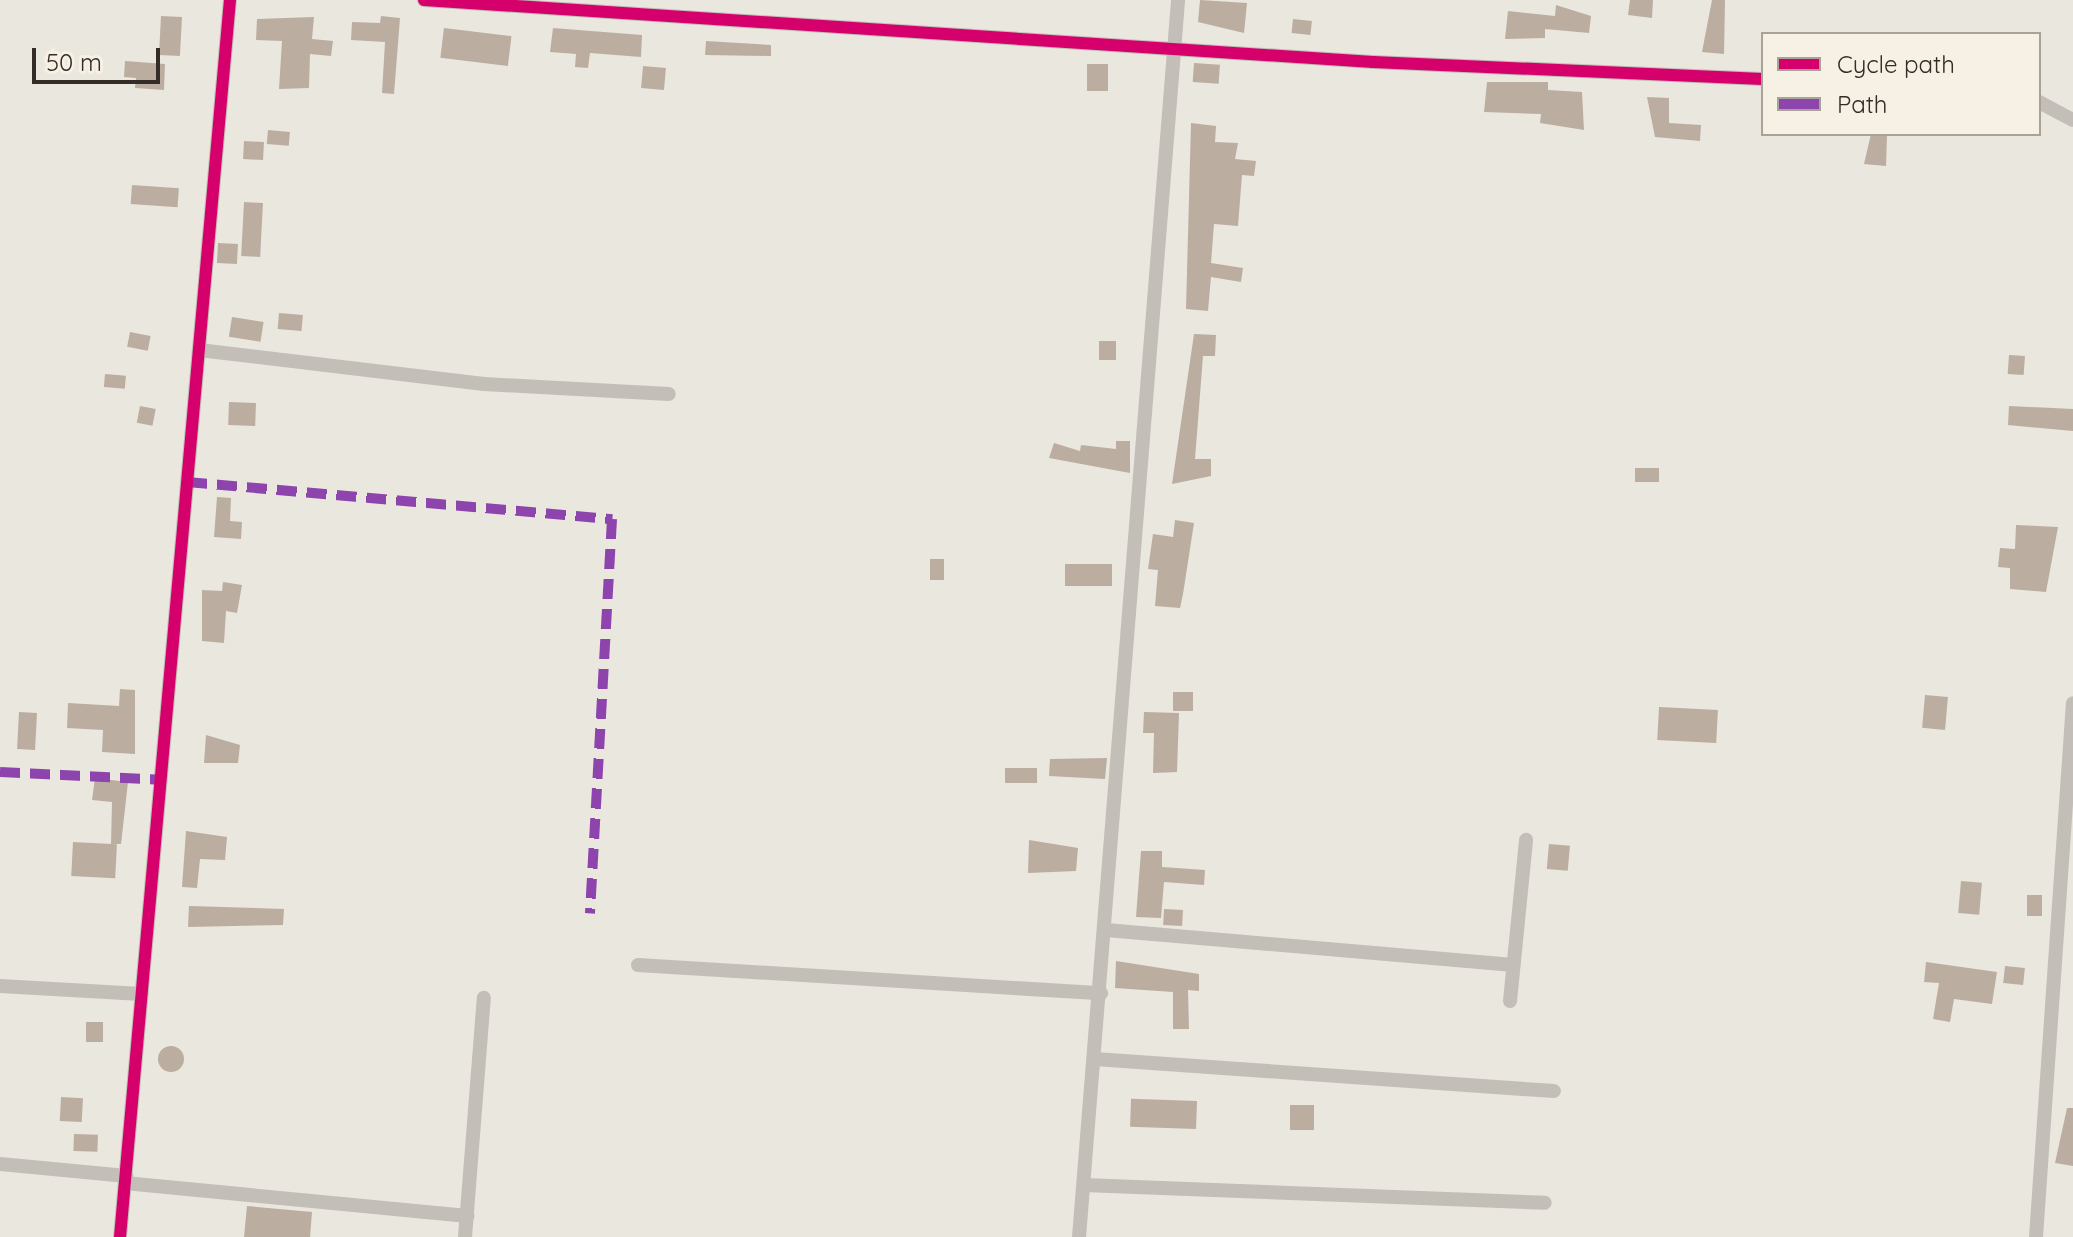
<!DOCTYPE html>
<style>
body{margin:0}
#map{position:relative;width:2073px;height:1237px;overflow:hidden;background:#eae7df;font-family:Quicksand,sans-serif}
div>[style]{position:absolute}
.building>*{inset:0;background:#bcada1;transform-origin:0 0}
.round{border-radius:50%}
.minor>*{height:14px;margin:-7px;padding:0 7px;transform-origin:7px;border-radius:7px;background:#c3beb8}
.quiet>*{height:10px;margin-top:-5px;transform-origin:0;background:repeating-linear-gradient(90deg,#8e44ad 0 20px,transparent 0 30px)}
.cycleway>*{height:12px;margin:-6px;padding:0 6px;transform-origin:6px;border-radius:6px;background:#d6006c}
span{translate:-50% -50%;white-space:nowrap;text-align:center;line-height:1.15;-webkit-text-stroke:6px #f7f1e5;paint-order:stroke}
.legend{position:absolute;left:1761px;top:32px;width:280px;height:104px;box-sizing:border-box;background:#f7f1e5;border:2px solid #a9a299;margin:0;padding:10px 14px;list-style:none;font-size:24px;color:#332c27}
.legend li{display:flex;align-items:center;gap:16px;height:40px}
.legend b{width:40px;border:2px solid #a9a299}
.scale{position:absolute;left:32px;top:48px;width:128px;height:36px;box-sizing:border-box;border:4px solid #332c27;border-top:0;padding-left:10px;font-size:24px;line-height:28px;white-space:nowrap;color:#332c27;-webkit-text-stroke:6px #f7f1e5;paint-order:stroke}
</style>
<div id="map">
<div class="building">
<i style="clip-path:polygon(1200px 0,1247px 3px,1244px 33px,1198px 22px)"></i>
<i style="clip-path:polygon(1630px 0,1653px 0,1652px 18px,1628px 15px)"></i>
<i style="clip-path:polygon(1712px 0,1725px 0,1724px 54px,1702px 52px)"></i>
<i style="clip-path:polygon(1556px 5px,1591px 16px,1589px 33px,1545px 29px,1545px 38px,1505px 39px,1508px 11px,1555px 16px)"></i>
<i style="left:161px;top:16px;width:21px;height:39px;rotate:3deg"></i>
<i style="clip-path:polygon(381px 16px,400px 18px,394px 94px,382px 93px,385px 42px,351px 40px,352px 22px,380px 23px)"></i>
<i style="clip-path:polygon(314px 17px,312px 39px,333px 41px,331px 56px,310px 54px,309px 88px,279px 89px,282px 41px,256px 40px,257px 19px)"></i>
<i style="left:1293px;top:19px;width:19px;height:14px;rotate:6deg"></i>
<i style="left:444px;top:28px;width:68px;height:30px;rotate:7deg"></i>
<i style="clip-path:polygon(553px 28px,642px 35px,641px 57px,590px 53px,588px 68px,575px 67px,576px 54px,550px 52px)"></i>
<i style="clip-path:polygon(706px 41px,771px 45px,771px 56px,705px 55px)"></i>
<i style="clip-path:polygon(125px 61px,165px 64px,164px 90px,135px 88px,136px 78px,124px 77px)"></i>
<i style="left:1194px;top:63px;width:26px;height:19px;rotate:4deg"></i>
<i style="left:1087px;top:64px;width:21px;height:27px"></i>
<i style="left:643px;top:66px;width:23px;height:22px;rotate:5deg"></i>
<i style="clip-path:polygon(1487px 82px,1548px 82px,1548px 90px,1582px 92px,1584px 130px,1540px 123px,1541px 114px,1484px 112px)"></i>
<i style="clip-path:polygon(1647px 97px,1669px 98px,1669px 123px,1701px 125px,1700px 141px,1655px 137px)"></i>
<i style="clip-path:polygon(1191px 123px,1216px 126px,1215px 142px,1238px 143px,1235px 159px,1256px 161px,1254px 176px,1242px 175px,1238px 226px,1214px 224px,1211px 263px,1243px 268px,1241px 282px,1211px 277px,1208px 311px,1186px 309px)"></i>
<i style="left:268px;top:130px;width:22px;height:14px;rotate:5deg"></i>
<i style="clip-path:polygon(1871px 134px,1887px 134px,1886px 166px,1864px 164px)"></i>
<i style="left:244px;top:141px;width:20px;height:18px;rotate:3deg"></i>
<i style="left:132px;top:185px;width:47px;height:19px;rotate:4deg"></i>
<i style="left:244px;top:202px;width:19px;height:54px;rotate:3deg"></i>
<i style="left:218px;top:243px;width:20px;height:20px;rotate:3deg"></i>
<i style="left:279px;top:313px;width:24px;height:16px;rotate:5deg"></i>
<i style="left:232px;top:317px;width:32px;height:20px;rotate:9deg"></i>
<i style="left:130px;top:332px;width:21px;height:15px;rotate:11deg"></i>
<i style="clip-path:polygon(1194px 334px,1216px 335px,1215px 356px,1203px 356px,1195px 459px,1211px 459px,1211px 476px,1172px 484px)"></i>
<i style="left:1099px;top:341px;width:17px;height:19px"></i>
<i style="left:2009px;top:355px;width:16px;height:19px;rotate:4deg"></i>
<i style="left:105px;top:374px;width:21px;height:13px;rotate:5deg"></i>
<i style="left:229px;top:402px;width:27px;height:23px;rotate:2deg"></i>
<i style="left:140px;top:406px;width:16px;height:17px;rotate:11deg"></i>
<i style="clip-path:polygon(2009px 406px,2073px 409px,2073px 431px,2008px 425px)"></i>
<i style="clip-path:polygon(1116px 441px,1130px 441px,1130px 473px,1049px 458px,1054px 443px,1080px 451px,1081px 445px,1116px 449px)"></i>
<i style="left:1635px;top:468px;width:24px;height:14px"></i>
<i style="clip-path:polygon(217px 497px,231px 498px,230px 521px,242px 522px,241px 539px,214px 537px)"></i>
<i style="clip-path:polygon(1175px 520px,1194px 523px,1183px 594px,1180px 608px,1155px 606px,1158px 570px,1148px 569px,1153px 534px,1173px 537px)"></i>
<i style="clip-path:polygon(2016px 525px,2058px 527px,2046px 592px,2010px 589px,2010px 568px,1998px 567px,2000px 548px,2015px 549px)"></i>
<i style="left:930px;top:559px;width:14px;height:21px"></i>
<i style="left:1065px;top:564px;width:47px;height:22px"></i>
<i style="clip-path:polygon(223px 582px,242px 585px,237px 613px,226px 611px,224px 643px,202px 641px,202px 590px,222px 591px)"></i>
<i style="clip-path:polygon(120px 689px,135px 690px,135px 754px,102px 752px,103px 730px,67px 728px,68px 703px,119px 706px)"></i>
<i style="left:1173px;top:692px;width:20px;height:19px"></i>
<i style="left:1925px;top:695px;width:23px;height:33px;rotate:5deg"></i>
<i style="left:1659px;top:707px;width:59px;height:33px;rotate:3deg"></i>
<i style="left:19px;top:712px;width:18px;height:37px;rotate:3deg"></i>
<i style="clip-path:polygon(1144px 712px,1179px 713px,1177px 772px,1153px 773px,1154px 733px,1143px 733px)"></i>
<i style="clip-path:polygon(206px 735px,240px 745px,238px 763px,204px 763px)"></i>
<i style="clip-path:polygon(1107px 758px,1105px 779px,1049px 776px,1050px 759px)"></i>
<i style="left:1005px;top:768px;width:32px;height:15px"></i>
<i style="clip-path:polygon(95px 778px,128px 782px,121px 844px,111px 844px,112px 802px,92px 800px)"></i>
<i style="clip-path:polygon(186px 831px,227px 837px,225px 860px,200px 859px,197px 888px,182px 887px)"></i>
<i style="clip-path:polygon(1029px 840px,1078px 848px,1076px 871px,1028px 873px)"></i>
<i style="left:73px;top:842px;width:44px;height:34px;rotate:3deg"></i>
<i style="left:1549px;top:844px;width:21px;height:25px;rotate:5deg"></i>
<i style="clip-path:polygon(1141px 851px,1162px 851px,1162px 867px,1205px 870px,1204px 885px,1164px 882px,1161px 918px,1136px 917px)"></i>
<i style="left:1961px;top:881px;width:21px;height:32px;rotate:5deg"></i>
<i style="left:2027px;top:895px;width:15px;height:21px"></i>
<i style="clip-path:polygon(189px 906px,284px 909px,283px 925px,188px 927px)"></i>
<i style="left:1164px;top:909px;width:19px;height:16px;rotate:3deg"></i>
<i style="clip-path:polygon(1116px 961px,1199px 974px,1199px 991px,1188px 990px,1189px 1029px,1173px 1029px,1173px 992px,1115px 988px)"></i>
<i style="clip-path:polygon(1926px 962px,1997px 972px,1992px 1004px,1954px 999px,1950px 1022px,1933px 1019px,1939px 983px,1924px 982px)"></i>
<i style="left:2005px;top:966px;width:20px;height:17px;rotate:6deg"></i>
<i style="left:86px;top:1022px;width:17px;height:20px"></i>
<i class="round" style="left:158px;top:1046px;width:26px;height:26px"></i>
<i style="left:61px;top:1097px;width:22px;height:24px;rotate:3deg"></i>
<i style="left:1197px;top:1101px;width:28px;height:66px;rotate:92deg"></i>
<i style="left:1290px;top:1105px;width:24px;height:25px"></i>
<i style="clip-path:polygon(2067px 1108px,2073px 1108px,2073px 1166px,2055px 1163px)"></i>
<i style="left:74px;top:1134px;width:24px;height:17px;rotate:2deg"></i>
<i style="clip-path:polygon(247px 1206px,312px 1212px,310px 1237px,244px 1237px)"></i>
</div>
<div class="minor">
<i style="left:424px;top:0;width:951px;rotate:3.74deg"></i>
<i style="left:1373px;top:62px;width:390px;rotate:2.5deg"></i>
<i style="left:2039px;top:102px;width:38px;rotate:28deg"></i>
<i style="left:199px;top:350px;width:287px;rotate:6.8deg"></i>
<i style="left:484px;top:384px;width:185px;rotate:3.1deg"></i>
<i style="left:1106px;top:930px;width:409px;rotate:4.9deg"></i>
<i style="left:638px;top:965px;width:464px;rotate:3.5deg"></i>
<i style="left:0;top:986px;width:142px;rotate:3.2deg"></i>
<i style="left:1510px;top:1001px;width:162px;rotate:-84.3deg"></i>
<i style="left:1095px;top:1059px;width:460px;rotate:4deg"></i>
<i style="left:0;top:1164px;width:127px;rotate:5.4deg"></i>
<i style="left:125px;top:1183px;width:344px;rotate:5.5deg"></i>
<i style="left:1084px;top:1185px;width:461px;rotate:2.2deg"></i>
<i style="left:120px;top:1237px;width:1242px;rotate:-84.92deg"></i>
<i style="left:465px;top:1237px;width:240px;rotate:-85.5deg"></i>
<i style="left:1079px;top:1237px;width:1241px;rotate:-85.42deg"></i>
<i style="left:2036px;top:1237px;width:535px;rotate:-86.04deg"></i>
</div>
<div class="quiet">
<i style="left:187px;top:482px;width:427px;rotate:5deg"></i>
<i style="left:612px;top:519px;width:395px;rotate:93.2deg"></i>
<i style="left:0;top:772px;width:161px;rotate:2.8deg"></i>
</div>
<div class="cycleway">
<i style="left:424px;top:0;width:951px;rotate:3.74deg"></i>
<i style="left:1373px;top:62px;width:390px;rotate:2.5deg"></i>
<i style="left:120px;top:1237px;width:1242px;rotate:-84.92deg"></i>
</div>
<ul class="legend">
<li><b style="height:10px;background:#d6006c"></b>Cycle path</li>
<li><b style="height:10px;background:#8e44ad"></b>Path</li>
</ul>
<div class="scale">50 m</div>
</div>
